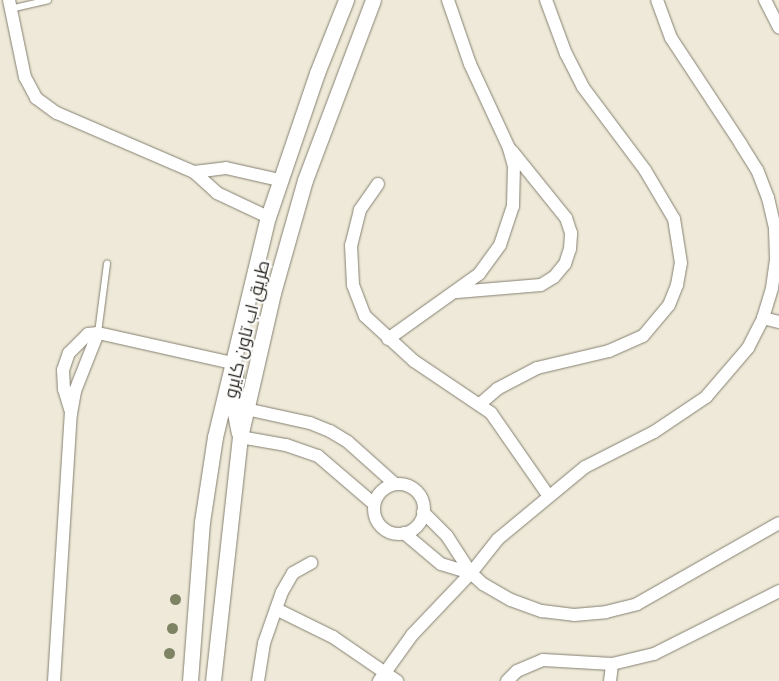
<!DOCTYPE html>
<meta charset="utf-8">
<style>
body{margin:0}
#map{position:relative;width:779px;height:681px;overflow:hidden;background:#eee9d8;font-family:Ubuntu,Cairo,sans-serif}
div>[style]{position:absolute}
.roads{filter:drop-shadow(0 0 1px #858071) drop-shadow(0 0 1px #858071)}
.service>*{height:6px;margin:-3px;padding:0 3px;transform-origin:3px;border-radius:3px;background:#fff}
.minor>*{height:12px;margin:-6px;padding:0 6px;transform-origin:6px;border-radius:6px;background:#fff}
.minor>.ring{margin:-6px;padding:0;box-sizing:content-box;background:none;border:12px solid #fff;border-radius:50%}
.tertiary>*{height:15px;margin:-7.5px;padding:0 7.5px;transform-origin:7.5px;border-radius:7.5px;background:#fff}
.trees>*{width:11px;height:11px;margin:-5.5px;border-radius:50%;background:#7e8364}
span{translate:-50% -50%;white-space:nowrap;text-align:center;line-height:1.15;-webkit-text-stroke:4px #fff;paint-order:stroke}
.street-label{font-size:18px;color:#292721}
</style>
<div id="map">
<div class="roads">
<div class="service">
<i style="left:10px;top:9px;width:39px;rotate:-13deg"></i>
<i style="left:98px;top:333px;width:70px;rotate:-82.6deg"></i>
</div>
<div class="minor">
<i style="left:9px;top:0;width:79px;rotate:78.3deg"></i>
<i style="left:25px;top:77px;width:24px;rotate:62deg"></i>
<i style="left:36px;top:98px;width:26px;rotate:36deg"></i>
<i style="left:57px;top:113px;width:149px;rotate:23.3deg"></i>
<i style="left:194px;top:172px;width:31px;rotate:42deg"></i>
<i style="left:217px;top:193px;width:56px;rotate:25.2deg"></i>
<i style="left:765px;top:0;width:31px;rotate:63deg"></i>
<i style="left:194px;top:172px;width:32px;rotate:-7deg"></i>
<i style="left:226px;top:168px;width:54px;rotate:12.8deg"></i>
<i style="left:378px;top:184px;width:32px;rotate:125deg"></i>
<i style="left:360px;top:210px;width:36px;rotate:104deg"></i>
<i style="left:351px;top:245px;width:40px;rotate:87.1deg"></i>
<i style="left:353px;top:285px;width:33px;rotate:69deg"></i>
<i style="left:365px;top:316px;width:67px;rotate:42.6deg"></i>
<i style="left:414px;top:361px;width:93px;rotate:34deg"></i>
<i style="left:491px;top:413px;width:100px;rotate:55.2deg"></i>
<i style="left:457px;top:292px;width:84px;rotate:-4.8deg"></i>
<i style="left:541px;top:285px;width:15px;rotate:-32deg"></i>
<i style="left:554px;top:277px;width:17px;rotate:-50deg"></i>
<i style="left:565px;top:264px;width:16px;rotate:-72deg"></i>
<i style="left:570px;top:249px;width:16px;rotate:-86deg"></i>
<i style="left:571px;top:233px;width:16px;rotate:-108deg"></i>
<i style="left:566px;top:218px;width:86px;rotate:-128.9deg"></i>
<i style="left:763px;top:318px;width:16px;rotate:14deg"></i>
<i style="left:388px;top:339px;width:112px;rotate:-35.5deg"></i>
<i style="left:479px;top:274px;width:36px;rotate:-54deg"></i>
<i style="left:500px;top:245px;width:41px;rotate:-71.6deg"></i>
<i style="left:513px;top:206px;width:40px;rotate:-88.6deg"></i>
<i style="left:514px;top:166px;width:19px;rotate:-106deg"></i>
<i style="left:509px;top:148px;width:93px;rotate:-114.9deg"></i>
<i style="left:470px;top:64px;width:68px;rotate:-109deg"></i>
<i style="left:480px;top:404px;width:23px;rotate:-41deg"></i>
<i style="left:497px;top:389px;width:45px;rotate:-27.7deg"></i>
<i style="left:537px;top:368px;width:74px;rotate:-13.3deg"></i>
<i style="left:609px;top:351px;width:37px;rotate:-24deg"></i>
<i style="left:643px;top:336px;width:40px;rotate:-50deg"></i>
<i style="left:669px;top:305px;width:22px;rotate:-68deg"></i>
<i style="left:677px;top:285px;width:22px;rotate:-80deg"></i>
<i style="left:681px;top:263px;width:45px;rotate:-99deg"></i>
<i style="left:674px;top:219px;width:57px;rotate:-120.6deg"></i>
<i style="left:645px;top:170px;width:104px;rotate:-126.8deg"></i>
<i style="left:583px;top:87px;width:37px;rotate:-117deg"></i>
<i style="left:566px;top:54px;width:58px;rotate:-110.3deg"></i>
<i style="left:246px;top:409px;width:66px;rotate:12.3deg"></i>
<i style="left:310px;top:423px;width:22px;rotate:22deg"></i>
<i style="left:330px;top:431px;width:21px;rotate:31deg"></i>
<i style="left:348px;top:442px;width:63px;rotate:41.8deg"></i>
<i style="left:71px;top:412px;width:24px;rotate:-107deg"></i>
<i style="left:64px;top:389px;width:19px;rotate:-93deg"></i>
<i style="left:63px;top:370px;width:18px;rotate:-71deg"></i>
<i style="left:69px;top:353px;width:27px;rotate:-45deg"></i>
<i style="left:88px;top:334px;width:10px;rotate:-6deg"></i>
<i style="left:98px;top:333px;width:137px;rotate:12.6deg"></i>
<i style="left:240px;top:437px;width:47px;rotate:9.9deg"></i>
<i style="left:286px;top:445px;width:34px;rotate:19deg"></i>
<i style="left:318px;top:456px;width:74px;rotate:40.6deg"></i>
<i class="ring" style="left:374px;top:484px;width:38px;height:38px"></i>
<i style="left:423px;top:512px;width:34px;rotate:45deg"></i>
<i style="left:447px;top:536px;width:44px;rotate:57deg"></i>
<i style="left:471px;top:573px;width:16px;rotate:43deg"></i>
<i style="left:483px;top:584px;width:32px;rotate:30deg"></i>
<i style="left:511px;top:600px;width:33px;rotate:20deg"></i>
<i style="left:542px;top:611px;width:32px;rotate:7deg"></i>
<i style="left:574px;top:615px;width:32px;rotate:-5deg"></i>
<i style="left:606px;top:612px;width:32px;rotate:-14deg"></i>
<i style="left:637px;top:604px;width:163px;rotate:-29.7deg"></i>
<i style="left:404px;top:533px;width:48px;rotate:40deg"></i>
<i style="left:441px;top:564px;width:31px;rotate:17deg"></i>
<i style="left:276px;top:609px;width:64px;rotate:26.2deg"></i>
<i style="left:333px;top:637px;width:78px;rotate:34.5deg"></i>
<i style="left:54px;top:681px;width:268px;rotate:-86.4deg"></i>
<i style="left:71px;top:414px;width:23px;rotate:-80deg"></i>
<i style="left:75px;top:391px;width:62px;rotate:-68.4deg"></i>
<i style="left:258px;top:681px;width:38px;rotate:-81deg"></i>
<i style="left:264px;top:643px;width:54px;rotate:-70.6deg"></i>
<i style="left:282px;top:592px;width:22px;rotate:-60deg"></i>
<i style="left:293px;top:573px;width:21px;rotate:-29deg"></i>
<i style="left:379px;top:681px;width:57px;rotate:-54.3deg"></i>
<i style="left:412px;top:635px;width:86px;rotate:-46.4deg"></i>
<i style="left:471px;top:573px;width:43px;rotate:-51.5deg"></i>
<i style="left:498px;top:539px;width:113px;rotate:-39.6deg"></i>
<i style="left:585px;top:467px;width:77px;rotate:-26.9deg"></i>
<i style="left:654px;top:432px;width:63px;rotate:-33.9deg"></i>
<i style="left:706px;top:397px;width:65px;rotate:-49.4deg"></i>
<i style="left:748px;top:348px;width:34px;rotate:-63deg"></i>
<i style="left:763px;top:318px;width:31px;rotate:-73deg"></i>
<i style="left:772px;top:288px;width:30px;rotate:-82deg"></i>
<i style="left:776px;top:258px;width:30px;rotate:-92deg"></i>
<i style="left:775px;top:228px;width:31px;rotate:-103deg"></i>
<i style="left:768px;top:198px;width:30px;rotate:-111deg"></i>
<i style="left:757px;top:170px;width:31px;rotate:-122deg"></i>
<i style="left:741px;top:144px;width:127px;rotate:-123.4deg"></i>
<i style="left:671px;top:38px;width:40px;rotate:-110.2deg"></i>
<i style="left:507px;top:681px;width:14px;rotate:-45deg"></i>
<i style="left:517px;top:671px;width:28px;rotate:-23deg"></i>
<i style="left:543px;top:660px;width:69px;rotate:3.3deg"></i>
<i style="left:612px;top:664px;width:43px;rotate:-13.4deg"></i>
<i style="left:654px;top:654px;width:140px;rotate:-26.7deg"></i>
<i style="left:610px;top:681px;width:17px;rotate:-83deg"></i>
</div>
<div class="tertiary">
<i style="left:235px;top:372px;width:41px;rotate:90deg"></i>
<i style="left:235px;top:413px;width:20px;rotate:79deg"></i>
<i style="left:190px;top:681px;width:159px;rotate:-85.7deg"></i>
<i style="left:202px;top:522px;width:86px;rotate:-81.3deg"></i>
<i style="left:215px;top:437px;width:226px;rotate:-76.5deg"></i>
<i style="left:268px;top:217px;width:152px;rotate:-71.2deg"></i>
<i style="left:317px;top:73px;width:79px;rotate:-68.3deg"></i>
<i style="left:213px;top:681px;width:245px;rotate:-83.7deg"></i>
<i style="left:240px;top:437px;width:148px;rotate:-77.1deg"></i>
<i style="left:273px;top:293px;width:117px;rotate:-74.2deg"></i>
<i style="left:305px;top:180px;width:192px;rotate:-69.3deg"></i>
</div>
</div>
<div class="trees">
<i style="left:175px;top:599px"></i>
<i style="left:172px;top:628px"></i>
<i style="left:169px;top:653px"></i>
</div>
<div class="street-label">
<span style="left:246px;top:329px;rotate:-76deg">طريق اب تاون كايرو</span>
</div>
</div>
